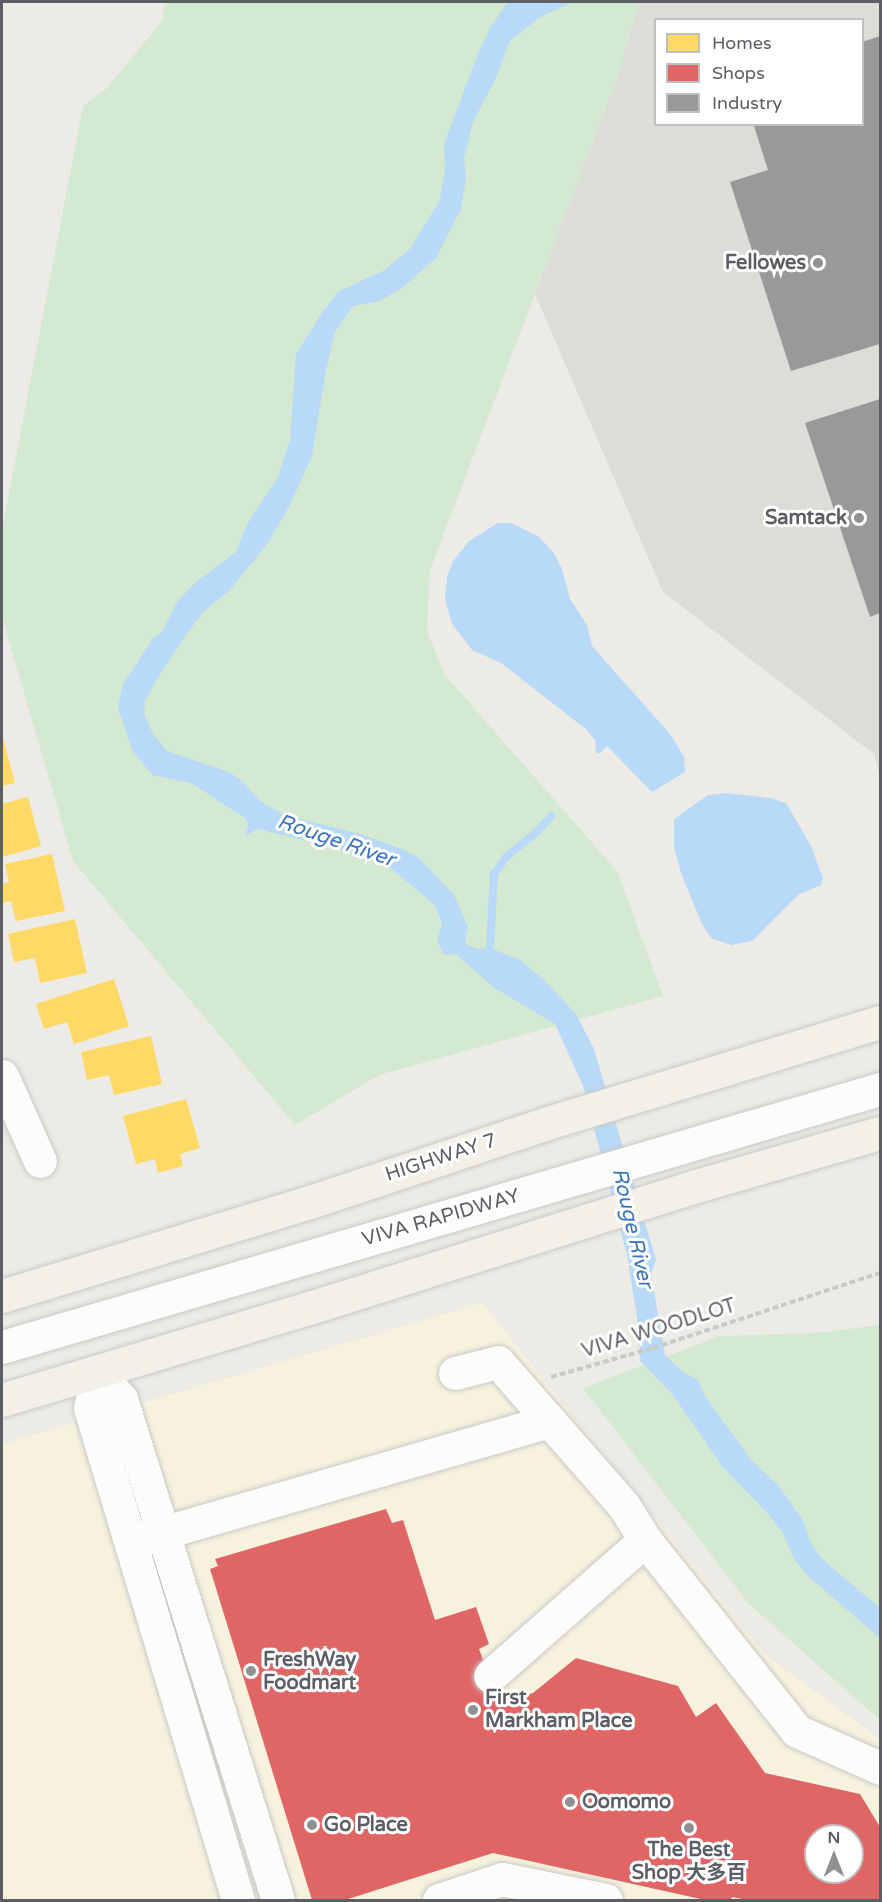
<!DOCTYPE html>
<meta charset="utf-8">
<style>
body{margin:0}
#map{position:relative;width:882px;height:1902px;overflow:hidden;background:#ecebe6;font-family:"Varela Round","Noto Sans SC",sans-serif}
div>[style]{position:absolute}
.commercial>*{inset:0;background:#f6f2de}
.industrial>*{inset:0;background:#dddcd7}
.green>*{inset:0;background:#d3e9d1}
.water>*{inset:0;background:#b8daf8}
.homes>*{inset:0;background:#ffd966}
.shops>*{inset:0;background:#e06666}
.industry>*{inset:0;background:#999}
.stream>*{height:8px;margin:-4px;padding:0 4px;transform-origin:4px;border-radius:4px;background:#b8daf8}
.path>*{height:4px;margin-top:-2px;transform-origin:0;background:repeating-linear-gradient(90deg,#c8ccc9 0 6px,transparent 0 9px)}
.roads{filter:drop-shadow(0 0 2px #c8c8c6) drop-shadow(0 0 2px #c8c8c6)}
.minor>*{height:33px;margin:-16.5px;padding:0 16.5px;transform-origin:16.5px;border-radius:16.5px;background:#fcfcfb}
.major>*{height:33px;margin:-16.5px;padding:0 16.5px;transform-origin:16.5px;border-radius:16.5px;background:#f3f1e7}
.dots>*{width:16px;height:16px;translate:-50% -50%;box-sizing:border-box;border:3px solid #fff;border-radius:50%}
span{translate:-50% -50%;white-space:nowrap;text-align:center;line-height:1.15;-webkit-text-stroke:6px #fff;paint-order:stroke}
.poi-label{font-size:20px;color:#5b5f64;font-weight:700}
.right{translate:-100% -50%;text-align:right}
.left{translate:0 -50%;text-align:left}
.street-label{font-size:20px;color:#5b5f64}
.water-label{font-size:21px;color:#3d75bf;font-style:italic}
.frame{position:absolute;inset:0;border:3px solid #5b5f64;pointer-events:none}
.legend{position:absolute;left:654px;top:18px;width:210px;height:108px;box-sizing:border-box;background:#fff;border:2px solid #bdbfc1;margin:0;padding:8px 10px;list-style:none;font-size:18px;color:#5b5f64}
.legend li{display:flex;align-items:center;gap:12px;height:30px}
.legend b{width:30px;border:2px solid #bdbfc1}
.north{position:absolute;left:804px;top:1824px;width:60px;height:60px;box-sizing:border-box;background:#fff;border:2px solid #bdbfc1;border-radius:50%;rotate:0deg;font-size:16px;font-weight:700;line-height:24px;text-align:center;color:#5b5f64}
.north::after{content:'';display:block;margin:auto;width:21px;height:27px;background:#8e9092;clip-path:polygon(50% 0,100% 100%,50% 72%,0 100%)}
</style>
<div id="map">
<div class="commercial">
<i style="clip-path:polygon(evenodd,482px 1303px,765px 1655px,880px 1739px,880px 1900px,2px 1900px,2px 1444px,482px 1303px,816px 1836px,852px 1836px,852px 1872px,816px 1872px,816px 1836px)"></i>
</div>
<div class="industrial">
<i style="clip-path:polygon(evenodd,639px 2px,880px 2px,880px 777px,874px 754px,663px 592px,535px 294px,617px 78px,639px 2px,656px 20px,862px 20px,862px 124px,656px 124px,656px 20px)"></i>
</div>
<div class="green">
<i style="clip-path:polygon(165px 2px,639px 2px,617px 78px,430px 570px,427px 631px,444px 674px,617px 871px,663px 996px,379px 1075px,295px 1125px,73px 861px,2px 617px,2px 530px,83px 106px,107px 88px,162px 21px)"></i>
<i style="clip-path:polygon(880px 1325px,880px 1720px,749px 1604px,583px 1388px,720px 1336px,816px 1333px)"></i>
</div>
<div class="water">
<i style="clip-path:polygon(508px 2px,573px 2px,540px 17px,510px 41px,496px 78px,473px 122px,464px 159px,466px 178px,461px 209px,436px 258px,402px 288px,380px 301px,353px 306px,335px 332px,326px 370px,312px 456px,290px 505px,268px 543px,229px 591px,204px 611px,186px 635px,157px 679px,144px 703px,145px 716px,153px 734px,167px 751px,229px 772px,242px 781px,260px 801px,284px 815px,360px 834px,402px 849px,419px 858px,454px 895px,468px 927px,465px 939px,467px 945px,478px 949px,490px 948px,520px 960px,544px 980px,576px 1014px,594px 1049px,656px 1260px,651px 1274px,665px 1355px,684px 1373px,698px 1380px,705px 1396px,751px 1460px,778px 1485px,803px 1520px,810px 1541px,821px 1558px,880px 1608px,880px 1638px,809px 1577px,794px 1559px,783px 1534px,770px 1516px,722px 1466px,673px 1395px,640px 1361px,639px 1330px,627px 1255px,583px 1086px,555px 1024px,493px 987px,456px 954px,444px 955px,437px 941px,442px 924px,435px 905px,388px 866px,333px 847px,258px 829px,246px 835px,248px 825px,245px 818px,191px 783px,152px 775px,132px 750px,118px 707px,123px 684px,153px 638px,162px 632px,177px 602px,196px 582px,236px 552px,246px 526px,278px 477px,290px 440px,296px 354px,323px 311px,339px 291px,383px 271px,410px 249px,440px 200px,445px 168px,444px 144px,479px 51px,491px 26px)"></i>
<i style="clip-path:polygon(498px 523px,511px 523px,539px 537px,554px 553px,562px 569px,570px 599px,587px 625px,592px 646px,670px 734px,684px 757px,685px 772px,652px 792px,607px 746px,599px 754px,596px 752px,595px 740px,587px 730px,501px 663px,472px 650px,452px 624px,445px 599px,447px 577px,453px 561px,469px 541px)"></i>
<i style="clip-path:polygon(727px 793px,770px 798px,786px 803px,811px 846px,823px 878px,821px 885px,798px 895px,752px 941px,731px 945px,711px 938px,702px 924px,681px 873px,674px 847px,674px 819px,708px 795px)"></i>
</div>
<div class="homes">
<i style="clip-path:polygon(2px 734px,15px 783px,2px 786px)"></i>
<i style="clip-path:polygon(28px 797px,41px 846px,2px 857px,2px 804px)"></i>
<i style="clip-path:polygon(52px 854px,65px 911px,16px 921px,11px 901px,2px 903px,2px 884px,9px 882px,5px 864px)"></i>
<i style="clip-path:polygon(75px 919px,87px 973px,40px 983px,35px 958px,14px 962px,8px 934px)"></i>
<i style="clip-path:polygon(114px 979px,129px 1026px,74px 1044px,67px 1022px,44px 1029px,36px 1004px)"></i>
<i style="clip-path:polygon(151px 1036px,162px 1084px,114px 1095px,109px 1075px,87px 1080px,81px 1052px)"></i>
<i style="clip-path:polygon(186px 1099px,200px 1148px,180px 1154px,183px 1166px,158px 1173px,155px 1159px,136px 1164px,123px 1116px)"></i>
</div>
<div class="shops">
<i style="clip-path:polygon(evenodd,386px 1509px,392px 1523px,403px 1520px,435px 1620px,476px 1607px,489px 1644px,479px 1649px,500px 1703px,533px 1693px,576px 1658px,678px 1686px,696px 1717px,716px 1703px,765px 1773px,860px 1794px,880px 1827px,880px 1900px,747px 1900px,732px 1897px,731px 1900px,705px 1900px,493px 1853px,345px 1900px,312px 1900px,210px 1569px,218px 1566px,215px 1559px,386px 1509px,816px 1836px,852px 1836px,852px 1872px,816px 1872px,816px 1836px)"></i>
</div>
<div class="industry">
<i style="clip-path:polygon(880px 36px,880px 344px,791px 371px,730px 182px,768px 170px,754px 126px,862px 124px,862px 42px)"></i>
<i style="clip-path:polygon(880px 399px,880px 613px,870px 617px,805px 423px)"></i>
</div>
<div class="stream">
<i style="left:490px;top:948px;width:74px;rotate:-86.9deg"></i>
<i style="left:494px;top:874px;width:22px;rotate:-54deg"></i>
<i style="left:507px;top:856px;width:40px;rotate:-39deg"></i>
<i style="left:538px;top:831px;width:20px;rotate:-49deg"></i>
</div>
<div class="path">
<i style="left:551px;top:1377px;width:106px;rotate:-15.9deg"></i>
<i style="left:653px;top:1348px;width:239px;rotate:-18.3deg"></i>
</div>
<div class="roads">
<div class="minor">
<i style="left:2px;top:1076px;width:93px;rotate:65.9deg"></i>
<i style="left:2px;top:1347px;width:915px;rotate:-16.38deg"></i>
<i style="left:97px;top:1373px;width:35px;rotate:47deg"></i>
<i style="left:121px;top:1399px;width:525px;rotate:72.6deg"></i>
<i style="left:97px;top:1373px;width:36px;rotate:101deg"></i>
<i style="left:90px;top:1408px;width:514px;rotate:73.26deg"></i>
<i style="left:455px;top:1373px;width:44px;rotate:-14.3deg"></i>
<i style="left:498px;top:1362px;width:191px;rotate:48.8deg"></i>
<i style="left:624px;top:1506px;width:40px;rotate:58deg"></i>
<i style="left:645px;top:1540px;width:206px;rotate:138.7deg"></i>
<i style="left:144px;top:1538px;width:422px;rotate:-16.1deg"></i>
<i style="left:645px;top:1540px;width:244px;rotate:51.5deg"></i>
<i style="left:797px;top:1731px;width:91px;rotate:24deg"></i>
<i style="left:439px;top:1900px;width:66px;rotate:-18.4deg"></i>
<i style="left:502px;top:1879px;width:106px;rotate:11.4deg"></i>
</div>
<div class="major">
<i style="left:2px;top:1296px;width:322px;rotate:-17deg"></i>
<i style="left:310px;top:1202px;width:247px;rotate:-18.4deg"></i>
<i style="left:544px;top:1124px;width:351px;rotate:-16.9deg"></i>
<i style="left:2px;top:1400px;width:320px;rotate:-16.7deg"></i>
<i style="left:309px;top:1308px;width:406px;rotate:-17.5deg"></i>
<i style="left:696px;top:1186px;width:191px;rotate:-16.1deg"></i>
</div>
</div>
<div class="dots">
<i style="left:818px;top:263px;background:#8e9092"></i>
<i style="left:859px;top:518px;background:#8e9092"></i>
<i style="left:251px;top:1671px;background:#8e9092"></i>
<i style="left:473px;top:1710px;background:#8e9092"></i>
<i style="left:570px;top:1802px;background:#8e9092"></i>
<i style="left:312px;top:1825px;background:#8e9092"></i>
<i style="left:689px;top:1828px;background:#8e9092"></i>
</div>
<div class="poi-label">
<span class="right" style="left:806px;top:263px">Fellowes</span>
<span class="right" style="left:847px;top:518px">Samtack</span>
<span class="left" style="left:263px;top:1672px">FreshWay<br>Foodmart</span>
<span class="left" style="left:485px;top:1710px">First<br>Markham Place</span>
<span class="left" style="left:582px;top:1802px">Oomomo</span>
<span class="left" style="left:324px;top:1825px">Go Place</span>
<span style="left:689px;top:1862px">The Best<br>Shop 大多百</span>
</div>
<div class="street-label">
<span style="left:441px;top:1158px;rotate:-18deg">HIGHWAY 7</span>
<span style="left:441px;top:1218px;rotate:-16deg">VIVA RAPIDWAY</span>
<span style="left:659px;top:1329px;rotate:-17deg">VIVA WOODLOT</span>
</div>
<div class="water-label">
<span style="left:336px;top:841px;rotate:19deg">Rouge River</span>
<span style="left:632px;top:1228px;rotate:77deg">Rouge River</span>
</div>
<div class="frame"></div>
<ul class="legend">
<li><b style="height:16px;background:#ffd966"></b>Homes</li>
<li><b style="height:16px;background:#e06666"></b>Shops</li>
<li><b style="height:16px;background:#999"></b>Industry</li>
</ul>
<div class="north">N</div>
</div>
